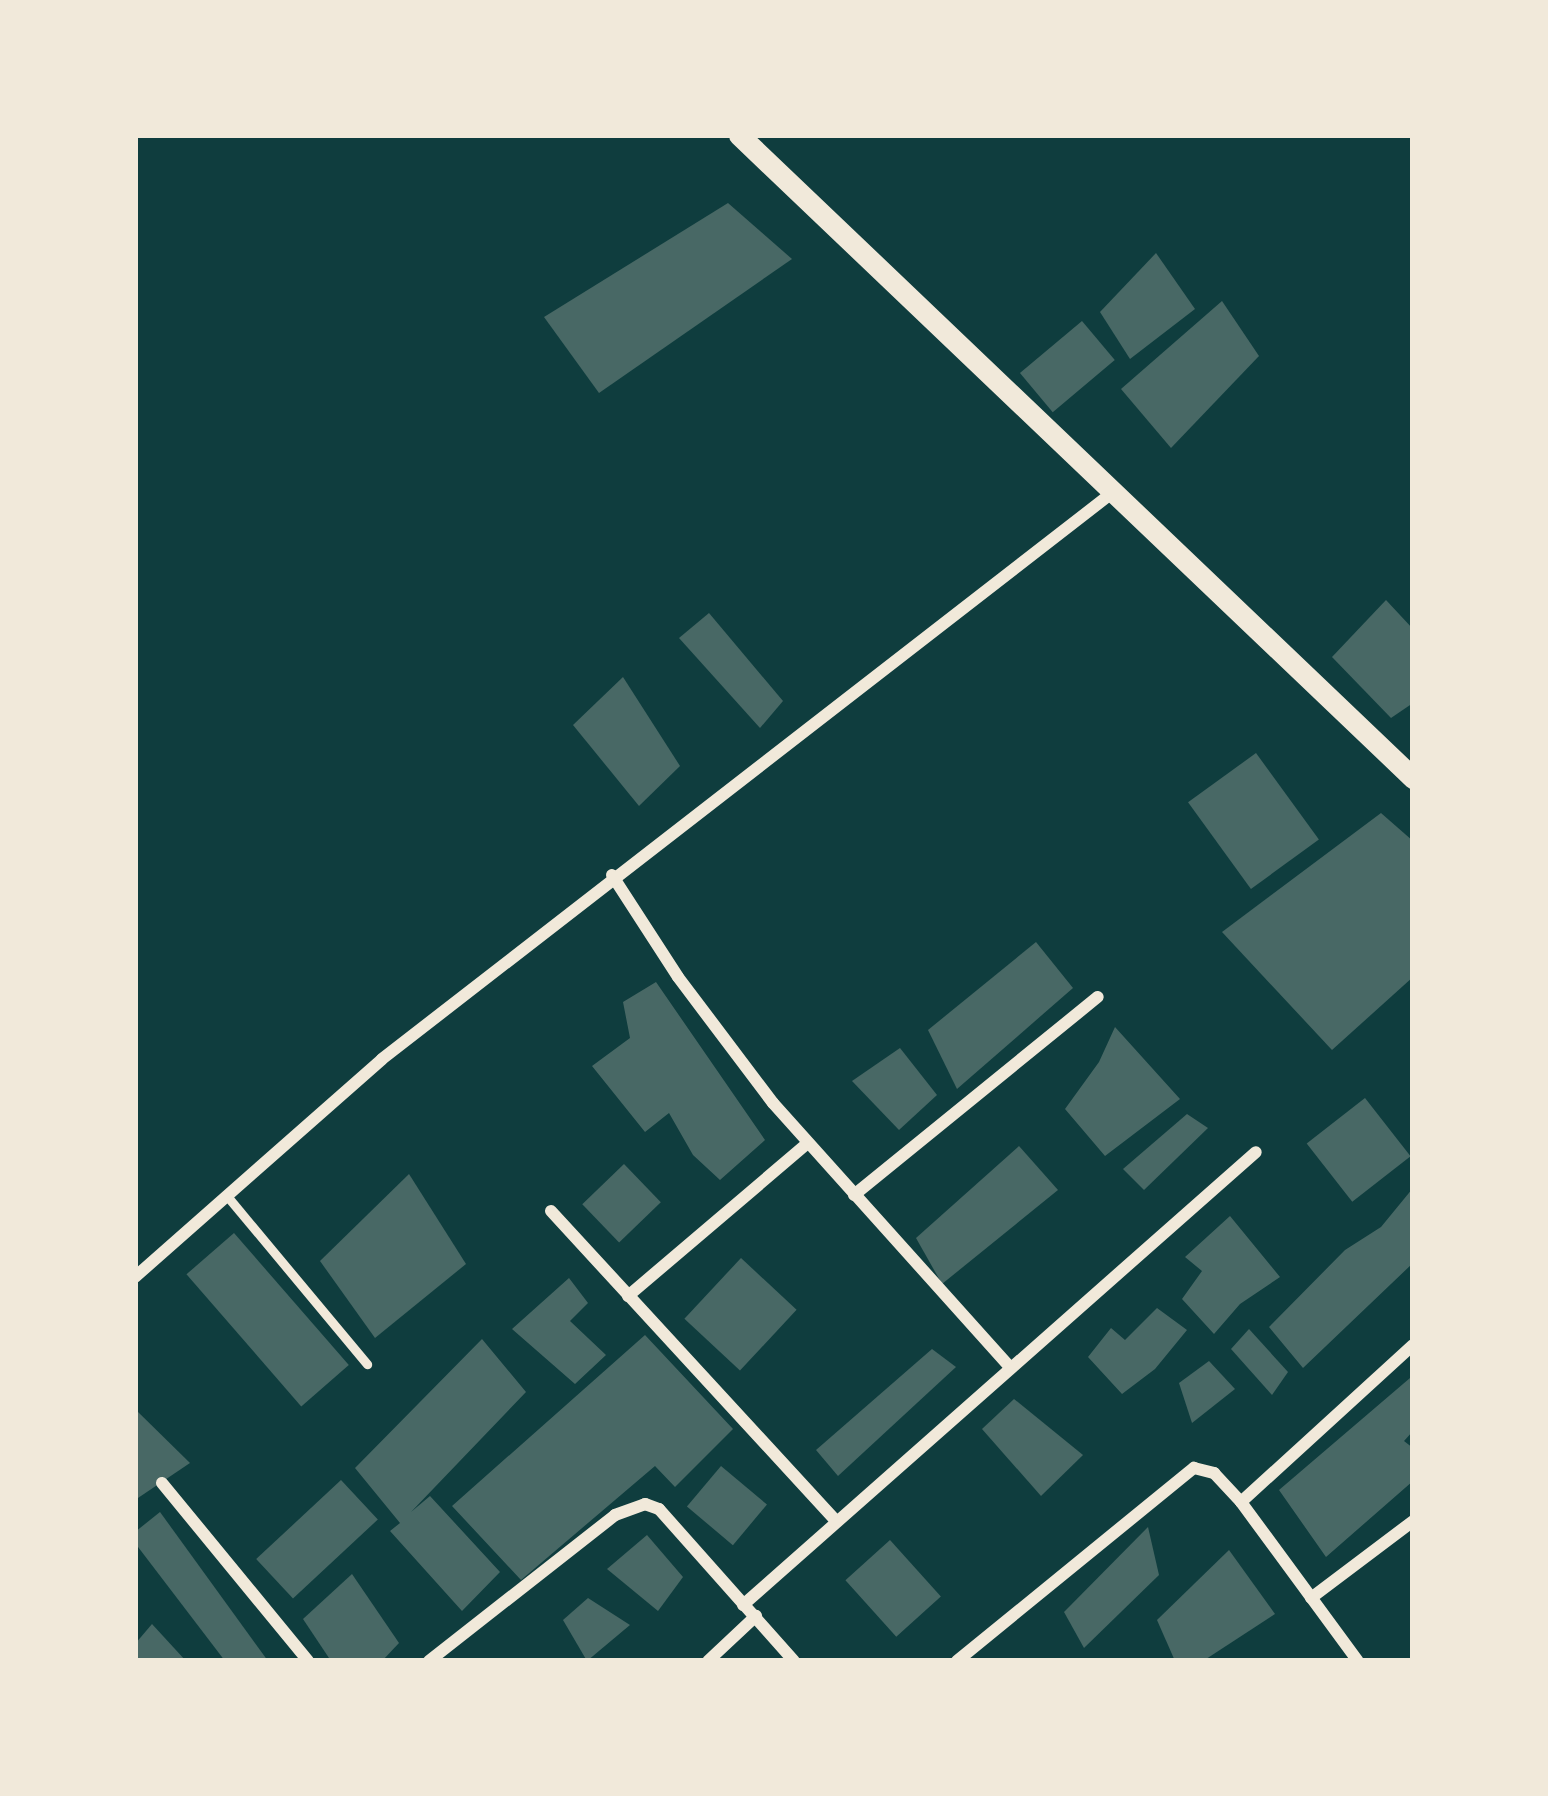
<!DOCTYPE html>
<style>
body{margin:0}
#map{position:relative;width:1548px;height:1796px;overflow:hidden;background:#0f3d3e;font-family:"Sofia Sans Condensed",sans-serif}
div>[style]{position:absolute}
.building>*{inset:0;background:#486865;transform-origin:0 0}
.service>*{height:9px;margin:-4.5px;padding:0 4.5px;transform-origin:4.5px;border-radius:4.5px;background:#f1e9da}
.minor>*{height:12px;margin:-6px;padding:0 6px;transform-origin:6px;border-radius:6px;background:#f1e9da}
.tertiary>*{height:21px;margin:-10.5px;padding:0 10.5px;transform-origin:10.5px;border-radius:10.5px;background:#f1e9da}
span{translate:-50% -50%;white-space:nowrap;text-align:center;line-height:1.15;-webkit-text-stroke:12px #f1e9da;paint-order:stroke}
.frame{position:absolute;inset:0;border:138px solid #f1e9da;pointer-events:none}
</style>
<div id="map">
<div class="building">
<i style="clip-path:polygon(728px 203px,792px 259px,599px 393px,544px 317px)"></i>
<i style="clip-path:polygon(1156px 253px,1195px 309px,1130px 359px,1100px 312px)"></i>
<i style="clip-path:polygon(1222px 301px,1259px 356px,1171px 448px,1121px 389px)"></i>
<i style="left:1082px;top:321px;width:51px;height:81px;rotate:50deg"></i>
<i style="clip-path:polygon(1386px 600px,1413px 629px,1413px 703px,1391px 718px,1332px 657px)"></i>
<i style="clip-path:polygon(709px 613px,783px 701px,760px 728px,679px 638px)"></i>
<i style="clip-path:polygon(623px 677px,680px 766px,639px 806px,573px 725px)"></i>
<i style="left:1256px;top:753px;width:107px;height:84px;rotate:54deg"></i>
<i style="clip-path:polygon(1381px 813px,1413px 841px,1413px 977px,1332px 1050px,1222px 932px)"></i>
<i style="clip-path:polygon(1036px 942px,1073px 988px,957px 1089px,928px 1030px)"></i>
<i style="clip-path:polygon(656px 982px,765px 1140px,720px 1180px,693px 1155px,669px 1113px,645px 1132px,592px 1066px,630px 1038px,623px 1002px)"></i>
<i style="clip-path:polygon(1115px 1027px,1180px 1099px,1105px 1156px,1065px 1109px,1099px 1062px)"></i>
<i style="clip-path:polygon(900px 1048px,937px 1095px,899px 1130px,852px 1081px)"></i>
<i style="left:1365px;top:1098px;width:74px;height:74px;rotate:52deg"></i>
<i style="clip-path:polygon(1187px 1114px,1208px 1128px,1144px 1190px,1123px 1169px)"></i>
<i style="clip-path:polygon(1019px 1146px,1058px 1190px,942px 1284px,916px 1238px)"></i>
<i style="left:624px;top:1164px;width:53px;height:58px;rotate:46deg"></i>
<i style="clip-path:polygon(409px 1174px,466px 1264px,375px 1338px,320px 1261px)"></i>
<i style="clip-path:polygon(1413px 1188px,1413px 1263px,1303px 1368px,1269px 1327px,1345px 1250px,1381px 1227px)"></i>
<i style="clip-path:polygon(1230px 1216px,1280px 1277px,1240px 1304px,1214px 1334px,1182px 1299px,1202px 1271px,1185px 1257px)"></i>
<i style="left:234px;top:1233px;width:175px;height:63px;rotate:49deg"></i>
<i style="left:741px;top:1258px;width:76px;height:83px;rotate:43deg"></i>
<i style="clip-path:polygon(569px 1278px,588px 1303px,570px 1321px,606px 1355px,575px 1384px,512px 1329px)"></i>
<i style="clip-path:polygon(1157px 1308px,1187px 1330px,1155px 1369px,1122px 1394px,1088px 1357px,1111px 1328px,1125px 1340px)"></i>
<i style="clip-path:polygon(1249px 1329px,1288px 1372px,1272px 1395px,1231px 1349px)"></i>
<i style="clip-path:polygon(645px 1335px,733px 1429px,675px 1487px,655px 1466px,521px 1580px,452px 1506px)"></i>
<i style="clip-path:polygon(482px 1339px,526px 1392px,411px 1512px,430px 1496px,500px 1572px,462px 1611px,390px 1531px,400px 1523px,355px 1468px)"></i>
<i style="clip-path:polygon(932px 1349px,956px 1367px,838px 1476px,816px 1450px)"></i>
<i style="clip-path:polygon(1209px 1361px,1235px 1389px,1192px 1423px,1179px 1383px)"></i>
<i style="clip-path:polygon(1410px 1378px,1413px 1431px,1404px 1441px,1413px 1448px,1413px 1481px,1326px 1557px,1279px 1490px)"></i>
<i style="clip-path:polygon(1014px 1399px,1083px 1455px,1041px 1496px,982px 1429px)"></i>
<i style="clip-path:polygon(135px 1409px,190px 1463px,135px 1500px)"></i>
<i style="left:721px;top:1466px;width:60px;height:53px;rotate:40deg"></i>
<i style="left:341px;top:1480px;width:54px;height:116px;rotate:47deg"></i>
<i style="clip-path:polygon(160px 1512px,268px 1661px,225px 1661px,135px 1543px,135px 1532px)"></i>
<i style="clip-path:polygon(1148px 1527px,1159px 1575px,1084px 1648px,1064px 1612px)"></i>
<i style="clip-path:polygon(647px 1535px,683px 1577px,658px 1611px,607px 1569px)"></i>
<i style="left:890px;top:1540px;width:76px;height:60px;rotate:48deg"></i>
<i style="clip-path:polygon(1229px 1550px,1275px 1614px,1203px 1661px,1175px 1661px,1157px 1620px)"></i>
<i style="clip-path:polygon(352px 1574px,399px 1643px,382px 1661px,331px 1661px,303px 1619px)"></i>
<i style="clip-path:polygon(588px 1598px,630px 1625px,587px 1661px,563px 1620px)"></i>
<i style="clip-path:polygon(152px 1624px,186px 1661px,135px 1661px,135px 1644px)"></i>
</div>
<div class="service">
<i style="left:227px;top:1196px;width:219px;rotate:50.2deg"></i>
</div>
<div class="minor">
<i style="left:612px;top:875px;width:121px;rotate:57.1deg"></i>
<i style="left:678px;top:977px;width:158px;rotate:53deg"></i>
<i style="left:773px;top:1103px;width:355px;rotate:48.1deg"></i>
<i style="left:854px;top:1195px;width:314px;rotate:-39.1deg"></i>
<i style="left:551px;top:1211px;width:421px;rotate:47.4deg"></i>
<i style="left:135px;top:1277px;width:329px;rotate:-41.4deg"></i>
<i style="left:382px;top:1059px;width:924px;rotate:-37.79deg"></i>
<i style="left:628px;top:1296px;width:236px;rotate:-40.4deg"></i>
<i style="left:162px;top:1483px;width:230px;rotate:50.6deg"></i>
<i style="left:1241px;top:1502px;width:233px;rotate:-42.4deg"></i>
<i style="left:1311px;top:1598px;width:128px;rotate:-37deg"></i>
<i style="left:743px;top:1605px;width:684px;rotate:-41.45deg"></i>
<i style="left:429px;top:1661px;width:236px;rotate:-38.1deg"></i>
<i style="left:615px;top:1515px;width:32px;rotate:-20deg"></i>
<i style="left:645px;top:1504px;width:15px;rotate:20deg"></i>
<i style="left:659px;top:1509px;width:203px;rotate:48.4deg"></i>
<i style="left:708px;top:1661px;width:66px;rotate:-43.2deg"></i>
<i style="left:957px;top:1661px;width:306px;rotate:-39.2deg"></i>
<i style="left:1194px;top:1468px;width:21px;rotate:14deg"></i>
<i style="left:1214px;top:1473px;width:40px;rotate:47deg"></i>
<i style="left:1241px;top:1502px;width:197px;rotate:53.7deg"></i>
</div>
<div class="tertiary">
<i style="left:739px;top:135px;width:932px;rotate:43.65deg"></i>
</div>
<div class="frame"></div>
</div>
